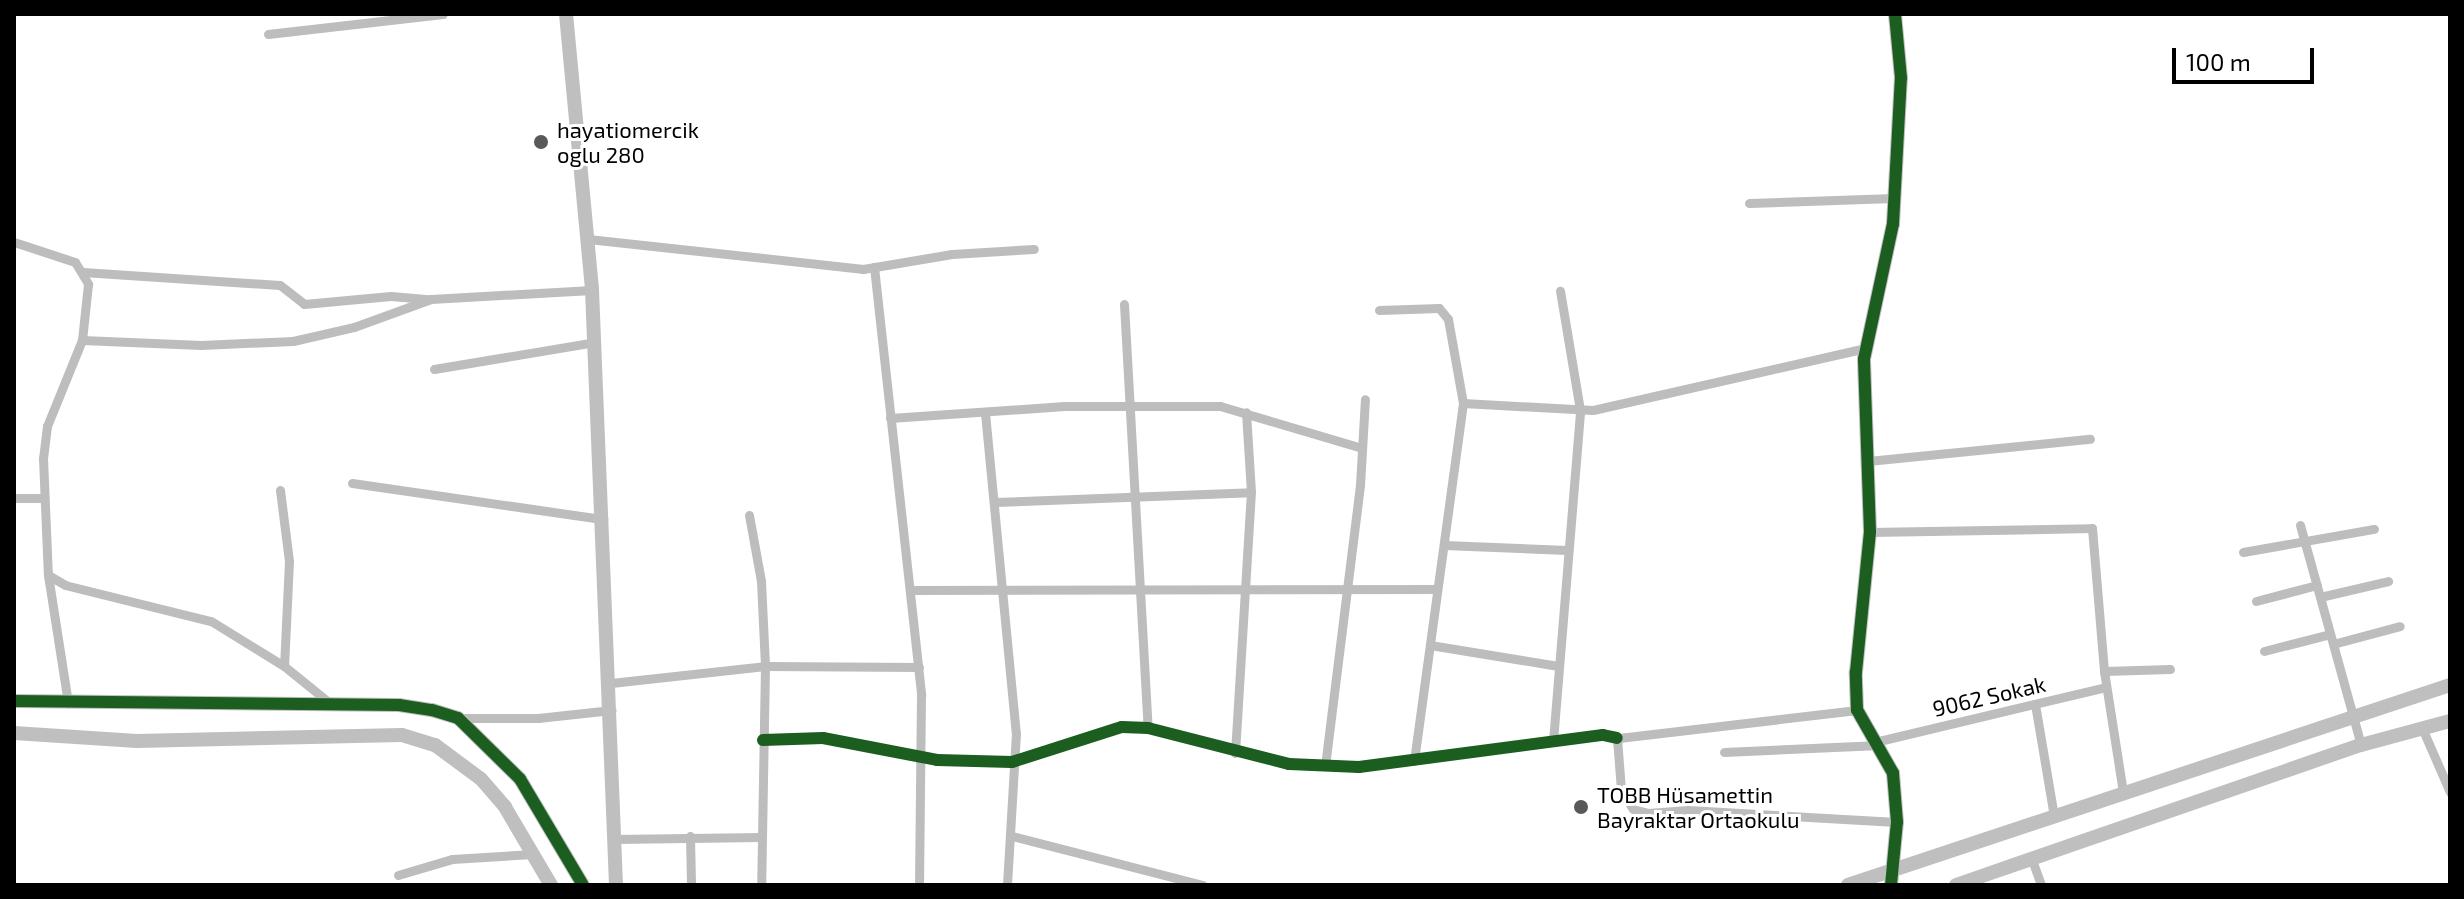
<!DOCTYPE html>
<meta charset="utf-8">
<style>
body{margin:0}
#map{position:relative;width:2464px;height:899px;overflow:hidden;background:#fff;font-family:"Exo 2",sans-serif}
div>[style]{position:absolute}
.street>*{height:9px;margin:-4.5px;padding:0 4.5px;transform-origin:4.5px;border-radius:4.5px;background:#bdbdbd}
.secondary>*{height:14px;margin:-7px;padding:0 7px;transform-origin:7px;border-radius:7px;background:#bfbfbf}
.cycleway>*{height:12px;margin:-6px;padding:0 6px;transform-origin:6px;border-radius:6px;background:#1b5e20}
.dots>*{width:22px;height:22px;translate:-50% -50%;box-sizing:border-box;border:4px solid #fff;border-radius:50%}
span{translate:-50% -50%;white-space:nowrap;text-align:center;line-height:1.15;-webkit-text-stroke:6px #fff;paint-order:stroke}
.poi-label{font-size:22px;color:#000}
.left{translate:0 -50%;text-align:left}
.street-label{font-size:22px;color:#000}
.frame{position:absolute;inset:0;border:16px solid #000;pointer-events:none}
.scale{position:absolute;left:2172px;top:48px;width:142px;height:36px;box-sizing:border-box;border:4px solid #000;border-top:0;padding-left:10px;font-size:24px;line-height:28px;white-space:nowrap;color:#000;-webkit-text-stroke:6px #fff;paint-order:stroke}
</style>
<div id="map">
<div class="street">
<i style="left:268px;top:34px;width:176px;rotate:-6.5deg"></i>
<i style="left:1749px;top:203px;width:145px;rotate:-2deg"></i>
<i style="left:588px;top:239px;width:277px;rotate:6.2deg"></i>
<i style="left:863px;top:269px;width:90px;rotate:-9.6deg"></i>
<i style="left:952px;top:254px;width:82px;rotate:-3.5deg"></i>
<i style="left:14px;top:242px;width:64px;rotate:18.2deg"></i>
<i style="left:75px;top:262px;width:26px;rotate:59deg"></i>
<i style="left:88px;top:284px;width:56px;rotate:96.1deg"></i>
<i style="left:82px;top:340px;width:93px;rotate:112.1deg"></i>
<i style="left:47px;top:426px;width:32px;rotate:97deg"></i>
<i style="left:43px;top:458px;width:117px;rotate:87.6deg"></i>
<i style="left:48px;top:575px;width:130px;rotate:81.1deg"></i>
<i style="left:874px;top:267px;width:431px;rotate:83.7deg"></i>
<i style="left:921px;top:695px;width:190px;rotate:90.6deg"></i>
<i style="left:83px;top:272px;width:197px;rotate:3.8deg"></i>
<i style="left:280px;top:285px;width:31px;rotate:38deg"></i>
<i style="left:304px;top:304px;width:87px;rotate:-5.3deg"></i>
<i style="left:391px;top:296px;width:37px;rotate:5deg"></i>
<i style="left:1124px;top:304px;width:425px;rotate:86.8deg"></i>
<i style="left:1379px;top:310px;width:60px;rotate:-1.9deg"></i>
<i style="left:1439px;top:308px;width:14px;rotate:51deg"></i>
<i style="left:1448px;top:319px;width:85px;rotate:79.9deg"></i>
<i style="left:1463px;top:403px;width:361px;rotate:97.8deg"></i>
<i style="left:82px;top:340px;width:119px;rotate:2.4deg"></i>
<i style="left:201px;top:345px;width:92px;rotate:-2.5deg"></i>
<i style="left:293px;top:341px;width:63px;rotate:-12.9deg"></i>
<i style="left:354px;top:327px;width:82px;rotate:-20deg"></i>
<i style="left:431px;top:299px;width:161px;rotate:-3.2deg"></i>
<i style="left:434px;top:369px;width:163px;rotate:-9.5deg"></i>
<i style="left:1463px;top:403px;width:130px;rotate:3.1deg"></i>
<i style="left:1593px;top:410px;width:281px;rotate:-12.8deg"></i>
<i style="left:985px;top:413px;width:321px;rotate:84.5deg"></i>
<i style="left:1016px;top:733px;width:152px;rotate:93.4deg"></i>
<i style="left:890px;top:418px;width:175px;rotate:-3.9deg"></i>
<i style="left:1065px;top:406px;width:155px"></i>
<i style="left:1220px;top:406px;width:148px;rotate:16.5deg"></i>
<i style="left:1868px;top:461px;width:223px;rotate:-5.7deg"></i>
<i style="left:352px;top:483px;width:254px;rotate:8.2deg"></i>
<i style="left:280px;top:490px;width:72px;rotate:82.8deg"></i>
<i style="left:289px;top:561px;width:105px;rotate:92.7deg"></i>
<i style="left:14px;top:498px;width:30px"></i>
<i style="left:995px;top:502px;width:256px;rotate:-2.2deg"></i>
<i style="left:749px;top:515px;width:67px;rotate:79.7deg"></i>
<i style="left:761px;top:581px;width:85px;rotate:87.3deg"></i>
<i style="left:765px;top:666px;width:219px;rotate:91deg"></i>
<i style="left:2300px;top:525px;width:228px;rotate:74.5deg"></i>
<i style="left:1870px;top:532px;width:222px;rotate:-1deg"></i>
<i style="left:2092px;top:528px;width:144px;rotate:85.2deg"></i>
<i style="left:2104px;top:671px;width:123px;rotate:81.1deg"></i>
<i style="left:1444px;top:545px;width:123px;rotate:2.3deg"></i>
<i style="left:2243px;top:552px;width:133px;rotate:-10deg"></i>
<i style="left:48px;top:575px;width:20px;rotate:30deg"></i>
<i style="left:65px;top:585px;width:150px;rotate:13.9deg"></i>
<i style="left:211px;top:621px;width:86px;rotate:31.7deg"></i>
<i style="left:284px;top:666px;width:60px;rotate:39deg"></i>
<i style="left:910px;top:590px;width:527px;rotate:-0.11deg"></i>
<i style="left:2320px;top:597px;width:70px;rotate:-13.2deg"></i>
<i style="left:2256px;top:601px;width:63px;rotate:-14.7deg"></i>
<i style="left:2333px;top:644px;width:69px;rotate:-15deg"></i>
<i style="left:1430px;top:645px;width:130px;rotate:9.3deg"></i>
<i style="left:2264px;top:651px;width:68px;rotate:-14.4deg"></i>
<i style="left:2104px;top:671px;width:66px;rotate:-1.7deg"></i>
<i style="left:611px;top:683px;width:155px;rotate:-6.3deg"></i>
<i style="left:765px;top:666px;width:154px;rotate:0.4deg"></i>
<i style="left:2035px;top:704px;width:114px;rotate:80.4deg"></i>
<i style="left:1857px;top:710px;width:242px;rotate:173.3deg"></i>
<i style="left:1617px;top:738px;width:52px;rotate:85.6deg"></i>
<i style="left:1621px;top:790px;width:22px;rotate:58deg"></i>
<i style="left:1633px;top:809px;width:16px;rotate:15deg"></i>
<i style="left:1648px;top:813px;width:40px;rotate:-4.3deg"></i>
<i style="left:1688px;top:810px;width:209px;rotate:3.3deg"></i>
<i style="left:458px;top:718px;width:80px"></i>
<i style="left:538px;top:718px;width:74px;rotate:-6.2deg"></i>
<i style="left:2422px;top:728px;width:70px;rotate:66.4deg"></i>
<i style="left:763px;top:740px;width:60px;rotate:-1.9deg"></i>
<i style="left:823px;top:738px;width:116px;rotate:10.9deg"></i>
<i style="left:937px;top:760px;width:75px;rotate:1.5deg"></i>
<i style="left:1012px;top:762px;width:115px;rotate:-17.7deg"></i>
<i style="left:1122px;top:727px;width:26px;rotate:2deg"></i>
<i style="left:1148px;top:728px;width:146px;rotate:14.3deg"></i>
<i style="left:1289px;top:764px;width:70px;rotate:2.5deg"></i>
<i style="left:1359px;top:767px;width:246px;rotate:-7.5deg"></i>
<i style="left:1603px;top:735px;width:14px;rotate:12deg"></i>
<i style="left:1553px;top:741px;width:332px;rotate:-85.3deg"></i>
<i style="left:1580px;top:410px;width:121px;rotate:-99.5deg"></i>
<i style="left:1879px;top:741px;width:233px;rotate:-13.4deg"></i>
<i style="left:1724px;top:752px;width:156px;rotate:-2.6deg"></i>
<i style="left:1235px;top:753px;width:261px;rotate:-86.5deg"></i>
<i style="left:1251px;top:492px;width:80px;rotate:-93.6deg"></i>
<i style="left:1325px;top:766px;width:283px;rotate:-82.9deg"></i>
<i style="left:1360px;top:485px;width:86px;rotate:-86.7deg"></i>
<i style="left:690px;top:836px;width:49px;rotate:88.8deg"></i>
<i style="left:1012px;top:836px;width:197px;rotate:14.4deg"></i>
<i style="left:615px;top:839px;width:146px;rotate:-0.8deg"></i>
<i style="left:2032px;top:860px;width:27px;rotate:70deg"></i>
<i style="left:398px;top:875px;width:56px;rotate:-16.5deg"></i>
<i style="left:452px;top:859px;width:81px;rotate:-3.5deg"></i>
</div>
<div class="secondary">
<i style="left:566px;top:14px;width:277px;rotate:84.6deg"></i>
<i style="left:592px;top:290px;width:595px;rotate:87.69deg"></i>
<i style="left:14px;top:701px;width:385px;rotate:0.6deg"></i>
<i style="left:399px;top:705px;width:33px;rotate:9deg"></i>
<i style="left:432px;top:710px;width:27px;rotate:17deg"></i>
<i style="left:458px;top:718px;width:87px;rotate:44.5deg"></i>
<i style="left:520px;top:779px;width:123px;rotate:59.3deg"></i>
<i style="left:14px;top:733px;width:123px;rotate:3.7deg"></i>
<i style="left:137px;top:741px;width:265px;rotate:-1.3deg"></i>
<i style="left:402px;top:735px;width:34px;rotate:17deg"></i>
<i style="left:435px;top:745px;width:57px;rotate:36.5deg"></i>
<i style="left:481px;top:779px;width:37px;rotate:49deg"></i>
<i style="left:505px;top:807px;width:91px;rotate:59.5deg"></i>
<i style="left:1848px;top:885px;width:634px;rotate:-18.38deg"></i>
<i style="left:1891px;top:885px;width:63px;rotate:-84.6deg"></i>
<i style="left:1897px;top:822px;width:49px;rotate:-94.7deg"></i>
<i style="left:1893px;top:773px;width:73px;rotate:-119.7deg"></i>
<i style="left:1857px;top:710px;width:38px;rotate:-92deg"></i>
<i style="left:1856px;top:672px;width:141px;rotate:-84.3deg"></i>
<i style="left:1870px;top:532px;width:173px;rotate:-92deg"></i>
<i style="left:1864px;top:359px;width:138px;rotate:-77.9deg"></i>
<i style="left:1893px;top:224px;width:146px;rotate:-86.9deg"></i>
<i style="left:1901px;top:78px;width:64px;rotate:-95.4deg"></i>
<i style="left:1956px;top:885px;width:429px;rotate:-19.1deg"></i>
<i style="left:2361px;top:745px;width:92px;rotate:-15.1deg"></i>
</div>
<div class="cycleway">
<i style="left:14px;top:701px;width:385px;rotate:0.6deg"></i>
<i style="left:399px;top:705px;width:33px;rotate:9deg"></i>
<i style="left:432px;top:710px;width:27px;rotate:17deg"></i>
<i style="left:458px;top:718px;width:87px;rotate:44.5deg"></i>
<i style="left:520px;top:779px;width:123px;rotate:59.3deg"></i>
<i style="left:763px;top:740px;width:60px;rotate:-1.9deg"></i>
<i style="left:823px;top:738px;width:116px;rotate:10.9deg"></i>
<i style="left:937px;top:760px;width:75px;rotate:1.5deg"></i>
<i style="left:1012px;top:762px;width:115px;rotate:-17.7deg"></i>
<i style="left:1122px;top:727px;width:26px;rotate:2deg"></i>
<i style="left:1148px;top:728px;width:146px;rotate:14.3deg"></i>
<i style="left:1289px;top:764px;width:70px;rotate:2.5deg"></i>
<i style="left:1359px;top:767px;width:246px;rotate:-7.5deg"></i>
<i style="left:1603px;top:735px;width:14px;rotate:12deg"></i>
<i style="left:1891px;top:885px;width:63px;rotate:-84.6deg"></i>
<i style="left:1897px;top:822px;width:49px;rotate:-94.7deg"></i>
<i style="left:1893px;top:773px;width:73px;rotate:-119.7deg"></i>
<i style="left:1857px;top:710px;width:38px;rotate:-92deg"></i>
<i style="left:1856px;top:672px;width:141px;rotate:-84.3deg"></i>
<i style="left:1870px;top:532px;width:173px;rotate:-92deg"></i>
<i style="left:1864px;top:359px;width:138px;rotate:-77.9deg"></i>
<i style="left:1893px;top:224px;width:146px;rotate:-86.9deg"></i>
<i style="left:1901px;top:78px;width:64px;rotate:-95.4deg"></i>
</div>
<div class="dots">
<i style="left:541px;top:142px;background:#595959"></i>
<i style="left:1581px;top:807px;background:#595959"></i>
</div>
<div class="poi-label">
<span class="left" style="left:557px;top:142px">hayatiomercik<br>oglu 280</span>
<span class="left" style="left:1597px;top:807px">TOBB Hüsamettin<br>Bayraktar Ortaokulu</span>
</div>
<div class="street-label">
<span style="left:1989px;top:696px;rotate:-13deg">9062 Sokak</span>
</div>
<div class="frame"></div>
<div class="scale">100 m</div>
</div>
